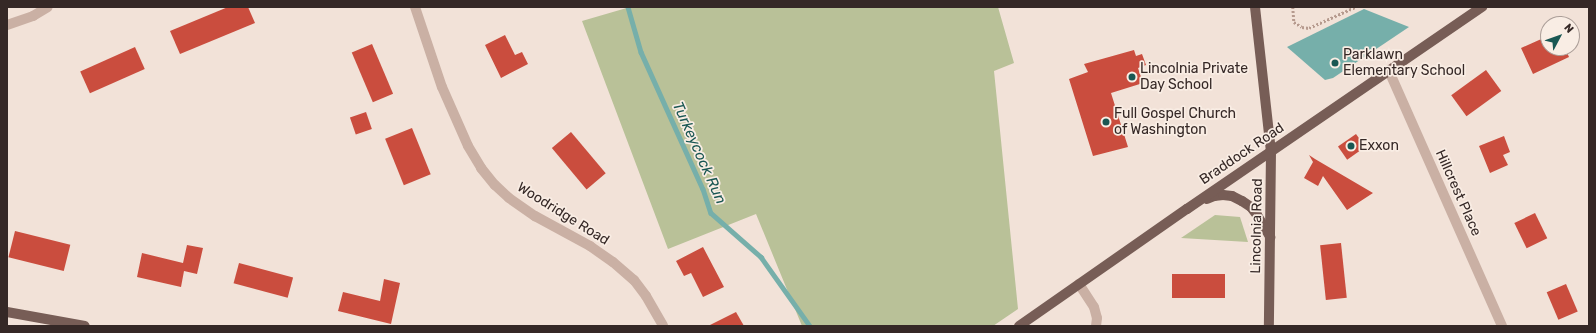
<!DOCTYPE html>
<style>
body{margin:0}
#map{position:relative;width:1596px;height:333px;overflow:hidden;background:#f2e2d8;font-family:Rubik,sans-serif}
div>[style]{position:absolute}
.green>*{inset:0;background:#b9c198}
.water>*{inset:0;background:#76afaa}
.stream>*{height:4.5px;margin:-2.25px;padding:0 2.25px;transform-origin:2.25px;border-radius:2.25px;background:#76afaa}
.building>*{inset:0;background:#ca4d3e;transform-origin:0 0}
.path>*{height:2.5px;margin-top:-1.25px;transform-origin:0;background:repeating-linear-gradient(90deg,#b69a8e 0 2px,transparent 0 4px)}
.minor>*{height:10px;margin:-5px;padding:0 5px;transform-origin:5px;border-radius:5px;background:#cab0a4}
.major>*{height:10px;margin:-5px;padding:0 5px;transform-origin:5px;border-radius:5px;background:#775d56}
.dots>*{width:11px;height:11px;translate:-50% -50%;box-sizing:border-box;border:2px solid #f9ede4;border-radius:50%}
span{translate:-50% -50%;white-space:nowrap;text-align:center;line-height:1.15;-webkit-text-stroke:3.5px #f9ede4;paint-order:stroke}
.poi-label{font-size:14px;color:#352826}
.left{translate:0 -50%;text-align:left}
.street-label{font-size:14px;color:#352826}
.water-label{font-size:15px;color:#1a5753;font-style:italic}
.frame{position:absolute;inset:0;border:8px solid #352826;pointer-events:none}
.north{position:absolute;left:1540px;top:16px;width:40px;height:40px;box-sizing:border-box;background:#f9ede4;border:1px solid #ab9e98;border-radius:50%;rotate:49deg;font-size:11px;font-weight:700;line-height:16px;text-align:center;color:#352826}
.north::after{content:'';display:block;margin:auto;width:14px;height:18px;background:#1a5753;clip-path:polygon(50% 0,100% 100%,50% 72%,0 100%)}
</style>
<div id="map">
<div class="green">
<i style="clip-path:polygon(630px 7px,998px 7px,1014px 63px,994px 71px,1018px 309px,993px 326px,802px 326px,756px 214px,668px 249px,582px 21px)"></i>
<i style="clip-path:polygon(1215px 215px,1240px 217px,1248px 242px,1181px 238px)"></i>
</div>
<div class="water">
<i style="clip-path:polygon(1364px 9px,1409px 27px,1333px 78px,1325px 80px,1287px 47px)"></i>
</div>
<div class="stream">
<i style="left:628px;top:7px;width:47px;rotate:73.9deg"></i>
<i style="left:641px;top:52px;width:150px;rotate:65.7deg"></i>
<i style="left:703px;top:189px;width:25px;rotate:72deg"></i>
<i style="left:711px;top:213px;width:67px;rotate:41.3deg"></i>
<i style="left:761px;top:257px;width:85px;rotate:54.6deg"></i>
</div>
<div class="building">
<i style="clip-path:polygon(228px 7px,248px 7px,255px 23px,180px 54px,170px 31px)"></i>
<i style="clip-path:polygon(505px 35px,515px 55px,522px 52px,528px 64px,501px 78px,485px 45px)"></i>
<i style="clip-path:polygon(1548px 36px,1548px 48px,1565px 48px,1569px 57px,1533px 74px,1521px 48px)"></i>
<i style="left:372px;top:44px;width:54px;height:22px;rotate:67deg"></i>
<i style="left:135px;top:47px;width:24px;height:60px;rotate:66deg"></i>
<i style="clip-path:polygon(1134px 50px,1136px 56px,1142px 54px,1146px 65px,1138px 68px,1143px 83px,1111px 93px,1128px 147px,1093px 156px,1069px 79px,1088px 72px,1084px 64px)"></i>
<i style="left:1486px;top:70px;width:26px;height:43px;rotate:54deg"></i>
<i style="left:366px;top:112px;width:18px;height:17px;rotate:71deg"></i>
<i style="left:412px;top:128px;width:50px;height:29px;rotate:68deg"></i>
<i style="left:571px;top:132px;width:54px;height:25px;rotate:50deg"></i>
<i style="left:1356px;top:134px;width:16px;height:22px;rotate:55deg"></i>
<i style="clip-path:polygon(1504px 136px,1510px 152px,1503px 155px,1508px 165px,1490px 173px,1479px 146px)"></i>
<i style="clip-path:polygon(1309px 155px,1315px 159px,1373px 193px,1347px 210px,1323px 176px,1318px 186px,1304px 178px,1313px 162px)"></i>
<i style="left:1535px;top:213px;width:28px;height:23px;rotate:64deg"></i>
<i style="left:15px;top:231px;width:57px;height:27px;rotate:14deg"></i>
<i style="left:1341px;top:243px;width:55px;height:21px;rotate:84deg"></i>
<i style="clip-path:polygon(187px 245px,203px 248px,197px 274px,184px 271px,181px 287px,137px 277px,142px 253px,183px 263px)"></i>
<i style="clip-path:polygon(703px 247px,724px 287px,703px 297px,691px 273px,684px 276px,676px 261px)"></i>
<i style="left:239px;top:263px;width:56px;height:21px;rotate:15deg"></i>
<i style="left:1225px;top:274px;width:24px;height:53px;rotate:90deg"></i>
<i style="clip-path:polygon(384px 279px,400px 283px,391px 324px,338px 311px,343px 292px,380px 301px)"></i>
<i style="left:1566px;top:284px;width:30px;height:21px;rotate:67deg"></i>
<i style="clip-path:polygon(736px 312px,744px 326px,708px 326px)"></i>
</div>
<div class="path">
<i style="left:1293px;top:7px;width:15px;rotate:86deg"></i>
<i style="left:1294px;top:22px;width:9px;rotate:32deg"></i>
<i style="left:1302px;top:27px;width:7px;rotate:8deg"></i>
<i style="left:1309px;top:28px;width:51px;rotate:-24.5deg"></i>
</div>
<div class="minor">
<i style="left:415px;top:7px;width:84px;rotate:71.4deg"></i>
<i style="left:442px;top:87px;width:64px;rotate:66.2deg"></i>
<i style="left:468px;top:146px;width:26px;rotate:59deg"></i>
<i style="left:481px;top:168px;width:22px;rotate:51deg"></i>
<i style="left:495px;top:185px;width:19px;rotate:43deg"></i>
<i style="left:509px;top:198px;width:32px;rotate:35deg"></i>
<i style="left:535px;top:216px;width:63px;rotate:28.6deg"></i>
<i style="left:590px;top:246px;width:28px;rotate:35deg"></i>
<i style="left:613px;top:262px;width:28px;rotate:41deg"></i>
<i style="left:634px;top:280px;width:20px;rotate:53deg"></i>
<i style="left:646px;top:296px;width:34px;rotate:60deg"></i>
<i style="left:7px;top:25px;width:28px;rotate:-19deg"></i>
<i style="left:33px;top:16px;width:17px;rotate:-31deg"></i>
<i style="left:1389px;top:71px;width:279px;rotate:66.1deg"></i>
<i style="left:1079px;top:284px;width:27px;rotate:57deg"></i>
<i style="left:1094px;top:307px;width:11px;rotate:75deg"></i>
<i style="left:1097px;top:318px;width:8px;rotate:97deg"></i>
</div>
<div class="major">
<i style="left:1255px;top:7px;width:146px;rotate:83.7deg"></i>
<i style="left:1271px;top:152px;width:174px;rotate:90.7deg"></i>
<i style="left:1207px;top:199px;width:8px;rotate:-23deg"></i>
<i style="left:1214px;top:196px;width:9px;rotate:-6deg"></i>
<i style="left:1223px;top:195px;width:9px;rotate:6deg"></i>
<i style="left:1232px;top:196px;width:11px;rotate:27deg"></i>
<i style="left:1242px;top:201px;width:11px;rotate:34deg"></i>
<i style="left:1251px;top:207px;width:10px;rotate:53deg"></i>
<i style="left:1257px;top:215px;width:26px;rotate:59deg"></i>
<i style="left:7px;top:312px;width:79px;rotate:10.2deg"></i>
<i style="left:1019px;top:326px;width:205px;rotate:-34.9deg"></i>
<i style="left:1187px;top:209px;width:358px;rotate:-34.4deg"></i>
</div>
<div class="dots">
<i style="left:1335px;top:63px;background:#1a5753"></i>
<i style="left:1132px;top:77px;background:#1a5753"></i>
<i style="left:1106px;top:122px;background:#1a5753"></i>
<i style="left:1351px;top:146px;background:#1a5753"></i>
</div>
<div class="poi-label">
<span class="left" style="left:1343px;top:63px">Parklawn<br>Elementary School</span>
<span class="left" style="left:1140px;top:77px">Lincolnia Private<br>Day School</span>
<span class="left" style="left:1114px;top:122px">Full Gospel Church<br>of Washington</span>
<span class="left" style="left:1359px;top:146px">Exxon</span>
</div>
<div class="street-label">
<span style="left:1242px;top:154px;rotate:-34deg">Braddock Road</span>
<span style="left:1458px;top:193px;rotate:66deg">Hillcrest Place</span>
<span style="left:563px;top:214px;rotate:32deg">Woodridge Road</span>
<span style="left:1257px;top:226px;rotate:-89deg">Lincolnia Road</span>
</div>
<div class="water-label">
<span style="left:699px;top:153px;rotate:66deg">Turkeycock Run</span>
</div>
<div class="frame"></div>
<div class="north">N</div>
</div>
